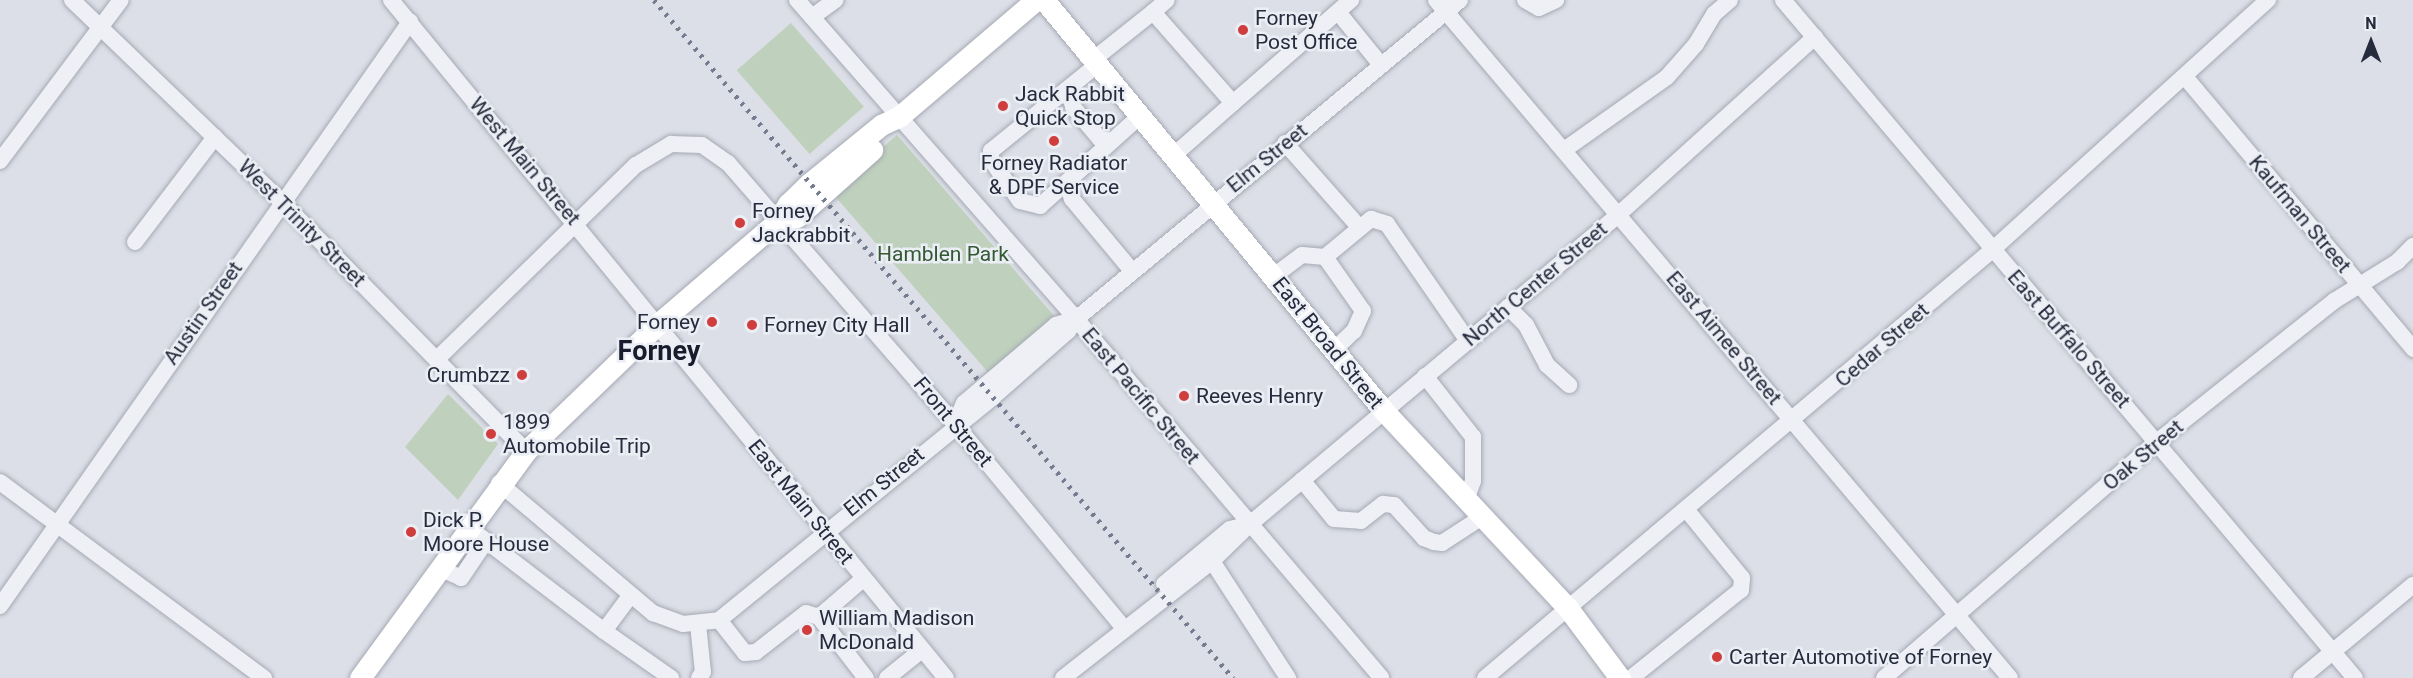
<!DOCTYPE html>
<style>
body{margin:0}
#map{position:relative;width:2413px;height:678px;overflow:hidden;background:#dcdfe7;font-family:Roboto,sans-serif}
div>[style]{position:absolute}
.green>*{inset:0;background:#bfd1bd;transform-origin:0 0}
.roads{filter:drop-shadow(0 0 2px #a5a9b4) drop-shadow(0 0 2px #a5a9b4)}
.minor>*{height:16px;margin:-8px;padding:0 8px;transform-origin:8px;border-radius:8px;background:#eff0f5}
.major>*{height:21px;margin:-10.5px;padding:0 10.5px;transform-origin:10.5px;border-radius:10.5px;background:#fff}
.rail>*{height:4.5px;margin-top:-2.25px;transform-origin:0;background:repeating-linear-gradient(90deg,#757c90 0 3px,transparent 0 9px)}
.dots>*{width:16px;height:16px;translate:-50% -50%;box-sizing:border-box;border:3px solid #ebeef4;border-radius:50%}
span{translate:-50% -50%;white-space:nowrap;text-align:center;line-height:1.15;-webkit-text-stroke:5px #ebeef4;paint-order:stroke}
.poi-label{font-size:21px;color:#262b3d}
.left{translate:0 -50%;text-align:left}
.right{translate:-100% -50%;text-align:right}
.street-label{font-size:21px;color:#262b3d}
.park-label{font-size:21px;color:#345933}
.district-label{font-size:27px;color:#181c2d;font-weight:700}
.north{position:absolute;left:2341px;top:12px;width:60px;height:60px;-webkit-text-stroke:4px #ebeef4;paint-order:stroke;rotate:0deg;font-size:16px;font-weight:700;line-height:24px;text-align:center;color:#262b3d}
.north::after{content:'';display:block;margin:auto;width:21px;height:27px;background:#262b3d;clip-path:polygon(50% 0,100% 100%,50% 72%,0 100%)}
</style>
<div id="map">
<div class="green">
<i style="left:791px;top:23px;width:111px;height:72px;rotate:49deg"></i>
<i style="left:897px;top:135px;width:240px;height:87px;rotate:49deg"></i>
<i style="clip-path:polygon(448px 394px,498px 444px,458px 500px,405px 447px)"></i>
</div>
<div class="roads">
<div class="minor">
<i style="left:72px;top:0;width:291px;rotate:43.9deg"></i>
<i style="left:282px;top:202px;width:349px;rotate:45.6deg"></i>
<i style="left:391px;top:0;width:876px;rotate:50.7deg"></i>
<i style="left:797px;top:0;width:424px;rotate:48.8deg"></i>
<i style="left:1076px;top:319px;width:471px;rotate:49.6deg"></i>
<i style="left:1436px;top:0;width:888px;rotate:49.75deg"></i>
<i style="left:1525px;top:0;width:16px;rotate:30deg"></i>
<i style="left:1539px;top:8px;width:19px;rotate:-25deg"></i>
<i style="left:1783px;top:0;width:887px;rotate:49.85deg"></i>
<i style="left:1153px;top:12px;width:18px;rotate:-41deg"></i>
<i style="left:1338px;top:12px;width:68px;rotate:50.9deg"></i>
<i style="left:812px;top:17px;width:29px;rotate:-36deg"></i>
<i style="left:1094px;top:59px;width:75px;rotate:-38.5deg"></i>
<i style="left:1153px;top:12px;width:121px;rotate:48.7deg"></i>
<i style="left:1233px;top:103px;width:79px;rotate:138.6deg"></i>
<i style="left:1098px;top:64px;width:138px;rotate:140.9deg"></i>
<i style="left:991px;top:151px;width:9px;rotate:90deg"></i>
<i style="left:991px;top:160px;width:50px;rotate:54.7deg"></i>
<i style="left:1020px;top:201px;width:21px;rotate:14deg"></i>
<i style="left:1040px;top:206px;width:136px;rotate:-42deg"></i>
<i style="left:2186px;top:78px;width:354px;rotate:50deg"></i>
<i style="left:1068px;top:89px;width:19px;rotate:74deg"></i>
<i style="left:1073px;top:107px;width:42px;rotate:49.8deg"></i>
<i style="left:1100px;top:139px;width:12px;rotate:9deg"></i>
<i style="left:1233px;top:103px;width:157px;rotate:-41.1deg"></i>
<i style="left:1285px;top:143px;width:113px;rotate:48.6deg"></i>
<i style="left:1564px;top:150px;width:126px;rotate:-35.3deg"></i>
<i style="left:1667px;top:77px;width:44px;rotate:-48.7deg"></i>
<i style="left:1696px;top:44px;width:35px;rotate:-59deg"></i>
<i style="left:1714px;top:14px;width:21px;rotate:-41deg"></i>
<i style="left:0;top:161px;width:201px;rotate:-53.1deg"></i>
<i style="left:1067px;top:182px;width:18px;rotate:74deg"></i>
<i style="left:1072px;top:199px;width:94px;rotate:50.2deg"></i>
<i style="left:135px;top:242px;width:132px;rotate:-52.7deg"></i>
<i style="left:1274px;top:276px;width:35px;rotate:-37deg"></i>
<i style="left:1302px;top:255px;width:23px;rotate:5deg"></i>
<i style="left:1508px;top:307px;width:25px;rotate:45deg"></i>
<i style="left:1526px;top:325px;width:45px;rotate:62.3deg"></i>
<i style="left:1547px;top:365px;width:30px;rotate:42deg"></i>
<i style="left:1334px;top:350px;width:28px;rotate:-44deg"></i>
<i style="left:1354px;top:331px;width:22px;rotate:-66deg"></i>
<i style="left:1363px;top:311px;width:66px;rotate:-125.1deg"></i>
<i style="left:1325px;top:257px;width:60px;rotate:-39.6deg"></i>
<i style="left:1371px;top:219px;width:17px;rotate:17deg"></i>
<i style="left:1387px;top:224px;width:142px;rotate:55.3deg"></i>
<i style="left:437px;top:359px;width:278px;rotate:-44.3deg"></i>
<i style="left:636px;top:165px;width:41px;rotate:-31deg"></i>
<i style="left:671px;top:144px;width:31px;rotate:2deg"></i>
<i style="left:702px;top:145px;width:32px;rotate:35deg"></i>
<i style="left:728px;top:163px;width:346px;rotate:49deg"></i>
<i style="left:955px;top:424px;width:264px;rotate:50.4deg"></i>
<i style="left:1425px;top:376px;width:78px;rotate:51.8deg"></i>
<i style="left:1473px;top:437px;width:44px;rotate:90deg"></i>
<i style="left:1473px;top:481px;width:20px;rotate:110deg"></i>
<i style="left:955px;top:424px;width:23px;rotate:-67deg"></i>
<i style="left:964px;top:403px;width:121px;rotate:-40.3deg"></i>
<i style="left:1056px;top:325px;width:21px;rotate:-17deg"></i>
<i style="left:1302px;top:480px;width:50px;rotate:50.6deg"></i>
<i style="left:1334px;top:519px;width:27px;rotate:4deg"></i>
<i style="left:1361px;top:521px;width:28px;rotate:-38deg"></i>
<i style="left:1383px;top:504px;width:11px;rotate:5deg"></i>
<i style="left:1394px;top:505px;width:45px;rotate:47.7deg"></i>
<i style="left:1424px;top:538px;width:11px;rotate:22deg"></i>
<i style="left:1434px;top:542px;width:8px;rotate:7deg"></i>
<i style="left:1442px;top:543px;width:48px;rotate:-33deg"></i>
<i style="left:0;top:482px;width:329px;rotate:36.6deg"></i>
<i style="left:499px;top:483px;width:202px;rotate:40.2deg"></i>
<i style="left:653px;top:613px;width:32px;rotate:20deg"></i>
<i style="left:683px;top:624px;width:36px;rotate:-6deg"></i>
<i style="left:719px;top:620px;width:353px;rotate:-39.1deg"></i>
<i style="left:993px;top:397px;width:100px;rotate:-41.3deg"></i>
<i style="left:1068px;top:331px;width:14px;rotate:-56deg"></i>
<i style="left:1076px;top:319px;width:499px;rotate:-39.7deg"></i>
<i style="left:468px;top:527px;width:171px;rotate:37.4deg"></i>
<i style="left:604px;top:631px;width:44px;rotate:-53.4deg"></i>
<i style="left:1212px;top:561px;width:140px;rotate:57deg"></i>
<i style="left:439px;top:568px;width:24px;rotate:24deg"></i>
<i style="left:461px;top:578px;width:45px;rotate:-56deg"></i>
<i style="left:863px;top:579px;width:58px;rotate:139.2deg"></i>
<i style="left:819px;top:617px;width:77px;rotate:52.4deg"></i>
<i style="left:1164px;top:584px;width:86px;rotate:-39.8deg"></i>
<i style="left:1230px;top:529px;width:21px;rotate:-14deg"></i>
<i style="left:0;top:606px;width:714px;rotate:-54.93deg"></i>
<i style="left:719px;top:620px;width:42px;rotate:51.8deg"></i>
<i style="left:745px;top:653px;width:11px;rotate:-5deg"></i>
<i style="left:756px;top:652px;width:63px;rotate:-38deg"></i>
<i style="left:806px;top:613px;width:14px;rotate:17deg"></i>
<i style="left:698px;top:624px;width:48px;rotate:84.1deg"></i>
<i style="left:703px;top:672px;width:7px;rotate:124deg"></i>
<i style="left:604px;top:631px;width:82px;rotate:35deg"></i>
<i style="left:887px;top:678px;width:45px;rotate:-38.7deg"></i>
<i style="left:1063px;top:678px;width:189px;rotate:-38.1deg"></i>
<i style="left:1212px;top:561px;width:53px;rotate:-44.2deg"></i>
<i style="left:1250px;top:524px;width:482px;rotate:-40deg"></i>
<i style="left:1619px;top:214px;width:264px;rotate:-42.1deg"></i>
<i style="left:1485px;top:678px;width:662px;rotate:-40.16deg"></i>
<i style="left:1991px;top:251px;width:374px;rotate:-42.2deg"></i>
<i style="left:1631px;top:678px;width:141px;rotate:-38.7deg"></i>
<i style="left:1741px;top:590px;width:12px;rotate:-85deg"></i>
<i style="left:1742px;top:578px;width:89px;rotate:-129.1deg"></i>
<i style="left:1884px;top:678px;width:362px;rotate:-40.9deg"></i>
<i style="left:2158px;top:441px;width:225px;rotate:-38.5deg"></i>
<i style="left:2334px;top:301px;width:74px;rotate:-31.8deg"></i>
<i style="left:2397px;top:262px;width:23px;rotate:-45deg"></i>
<i style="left:2301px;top:678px;width:146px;rotate:-39.7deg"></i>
</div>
<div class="major">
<i style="left:1044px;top:0;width:533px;rotate:50.4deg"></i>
<i style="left:1384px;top:411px;width:268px;rotate:47deg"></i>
<i style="left:1567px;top:607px;width:89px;rotate:53.3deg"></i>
<i style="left:778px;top:221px;width:19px;rotate:-12deg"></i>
<i style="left:797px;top:217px;width:101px;rotate:-41.8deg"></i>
<i style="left:360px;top:678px;width:281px;rotate:-53.8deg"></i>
<i style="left:526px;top:451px;width:185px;rotate:-43.9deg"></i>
<i style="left:659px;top:323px;width:157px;rotate:-40.6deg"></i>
<i style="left:778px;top:221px;width:20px;rotate:-60deg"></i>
<i style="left:788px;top:204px;width:30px;rotate:-44deg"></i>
<i style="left:810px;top:183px;width:92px;rotate:-39.2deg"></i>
<i style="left:881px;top:125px;width:21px;rotate:-25deg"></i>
<i style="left:900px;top:116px;width:179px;rotate:-40.5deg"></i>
</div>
</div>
<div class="rail">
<i style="left:654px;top:0;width:892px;rotate:49.5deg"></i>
</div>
<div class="dots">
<i style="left:1243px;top:30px;background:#cf3d3d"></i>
<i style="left:1003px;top:106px;background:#cf3d3d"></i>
<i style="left:1054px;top:141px;background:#cf3d3d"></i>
<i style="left:740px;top:223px;background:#cf3d3d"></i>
<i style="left:712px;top:322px;background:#cf3d3d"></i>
<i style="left:752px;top:325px;background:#cf3d3d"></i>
<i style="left:522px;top:375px;background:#cf3d3d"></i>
<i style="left:1184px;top:396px;background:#cf3d3d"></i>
<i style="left:491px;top:434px;background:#cf3d3d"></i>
<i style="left:411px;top:532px;background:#cf3d3d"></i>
<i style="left:807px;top:630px;background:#cf3d3d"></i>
<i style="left:1717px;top:657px;background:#cf3d3d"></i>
</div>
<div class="poi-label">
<span class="left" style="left:1255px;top:30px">Forney<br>Post Office</span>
<span class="left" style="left:1015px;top:106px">Jack Rabbit<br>Quick Stop</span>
<span style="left:1054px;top:175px">Forney Radiator<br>&amp; DPF Service</span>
<span class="left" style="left:752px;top:223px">Forney<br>Jackrabbit</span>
<span class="right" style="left:700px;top:322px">Forney</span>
<span class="left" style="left:764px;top:325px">Forney City Hall</span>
<span class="right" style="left:510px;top:375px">Crumbzz</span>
<span class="left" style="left:1196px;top:396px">Reeves Henry</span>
<span class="left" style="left:503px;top:434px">1899<br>Automobile Trip</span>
<span class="left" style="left:423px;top:532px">Dick P.<br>Moore House</span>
<span class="left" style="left:819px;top:630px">William Madison<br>McDonald</span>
<span class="left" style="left:1729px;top:657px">Carter Automotive of Forney</span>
</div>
<div class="street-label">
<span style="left:1267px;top:158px;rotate:-39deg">Elm Street</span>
<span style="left:525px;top:161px;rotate:50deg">West Main Street</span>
<span style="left:2300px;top:214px;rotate:50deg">Kaufman Street</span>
<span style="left:302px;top:223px;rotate:45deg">West Trinity Street</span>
<span style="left:1535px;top:284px;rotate:-40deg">North Center Street</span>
<span style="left:203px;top:313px;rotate:-55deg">Austin Street</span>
<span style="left:1724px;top:338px;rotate:50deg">East Aimee Street</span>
<span style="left:2069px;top:339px;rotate:49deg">East Buffalo Street</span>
<span style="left:1328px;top:343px;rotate:51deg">East Broad Street</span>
<span style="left:1882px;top:345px;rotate:-41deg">Cedar Street</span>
<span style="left:1141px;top:396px;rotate:50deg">East Pacific Street</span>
<span style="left:953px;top:422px;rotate:50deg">Front Street</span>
<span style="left:2143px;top:455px;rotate:-40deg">Oak Street</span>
<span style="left:884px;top:482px;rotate:-39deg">Elm Street</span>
<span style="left:801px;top:502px;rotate:51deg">East Main Street</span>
</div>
<div class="park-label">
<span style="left:943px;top:254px">Hamblen Park</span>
</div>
<div class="district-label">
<span style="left:659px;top:352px">Forney</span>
</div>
<div class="north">N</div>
</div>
